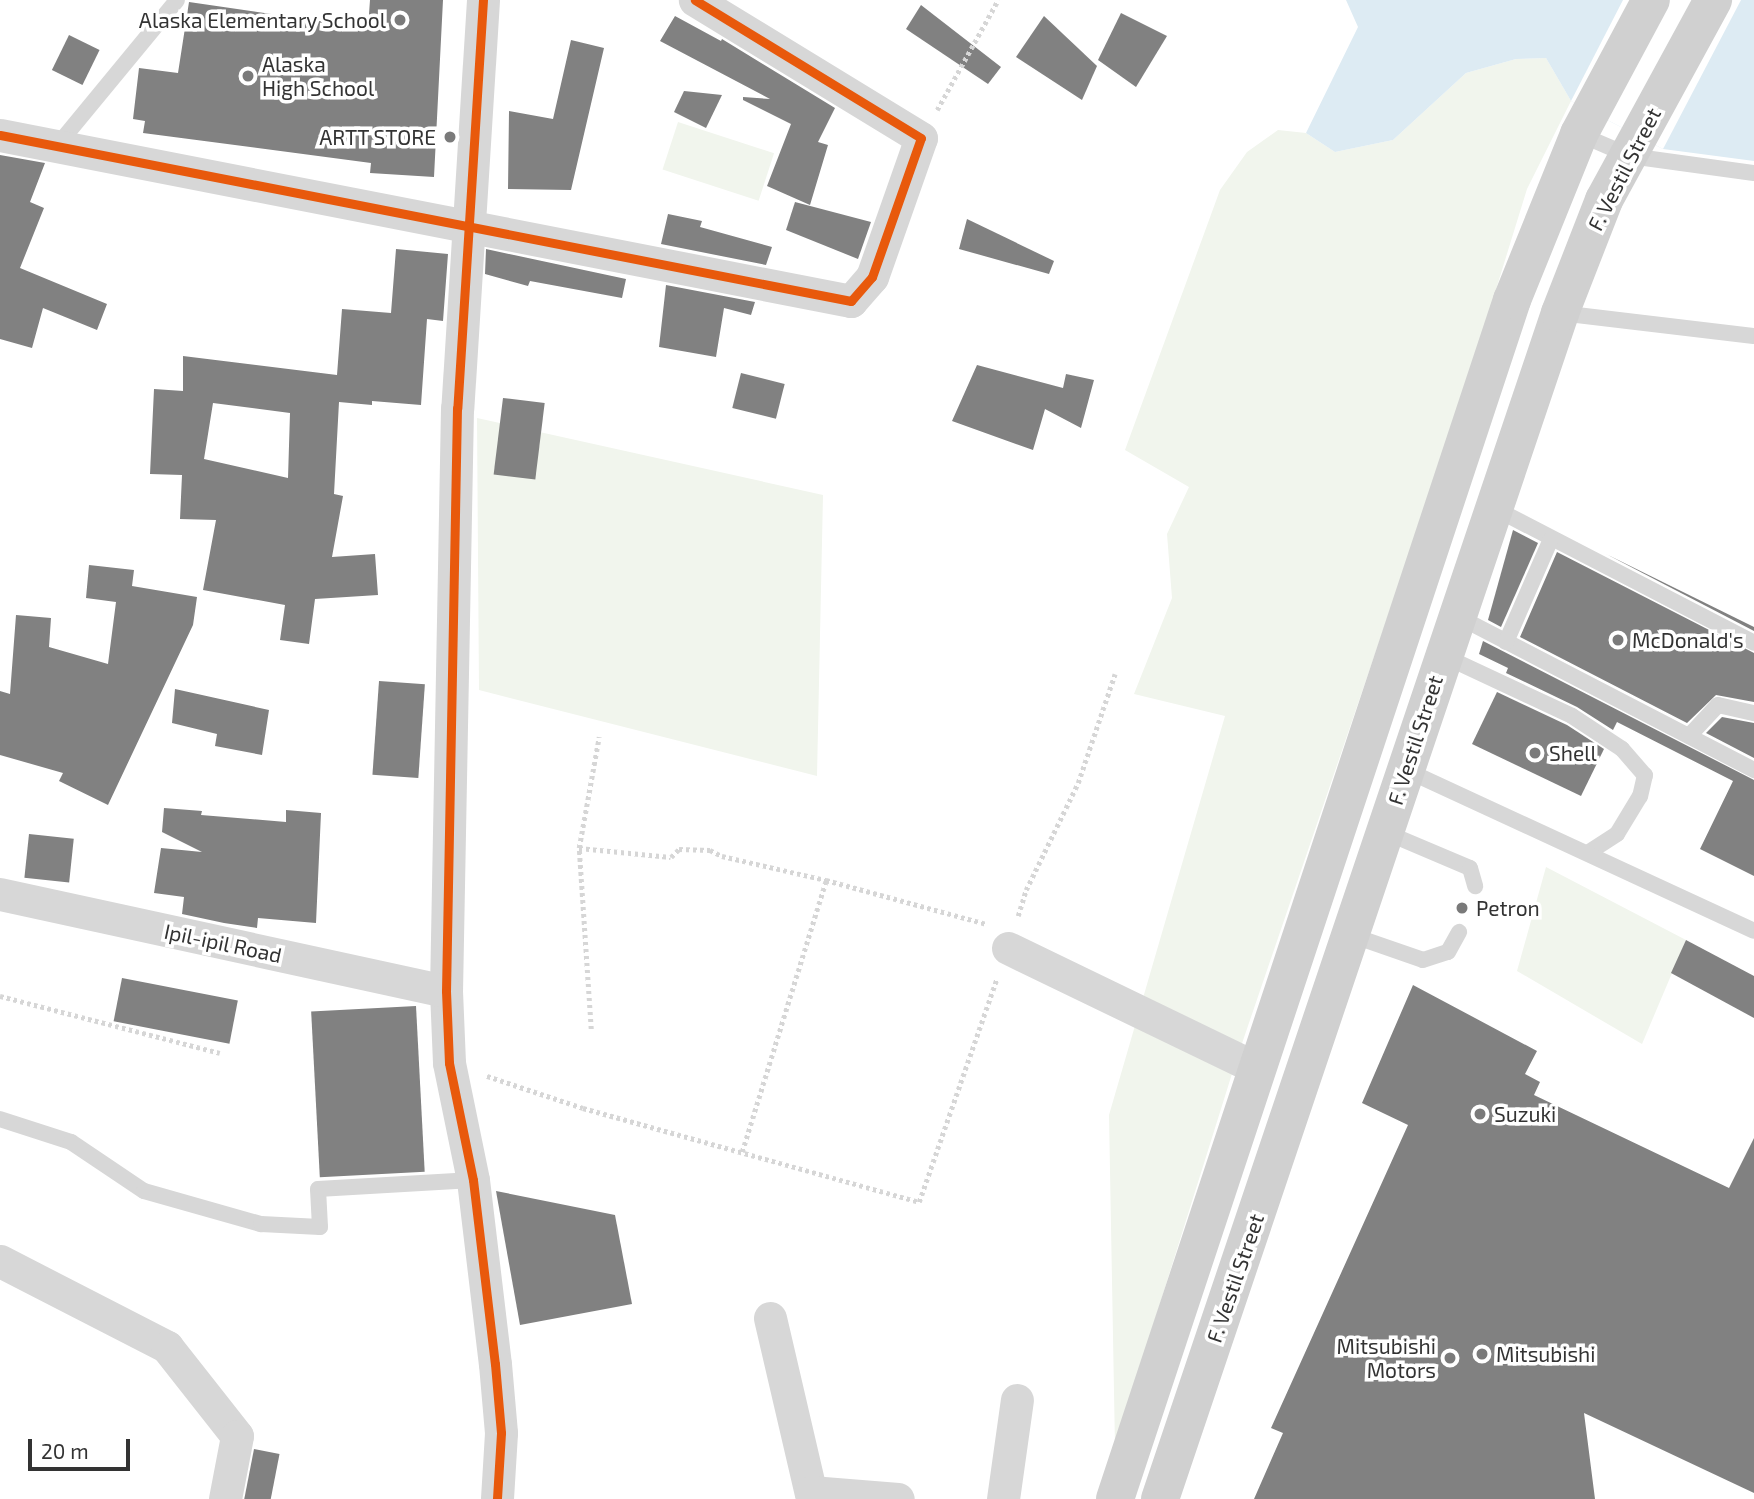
<!DOCTYPE html>
<style>
body{margin:0}
#map{position:relative;width:1754px;height:1499px;overflow:hidden;background:#fff;font-family:"Exo 2",sans-serif}
div>[style]{position:absolute}
.green>*{inset:0;background:#f1f5ed;transform-origin:0 0}
.water>*{inset:0;background:#ddebf3}
.pier>*{inset:0;background:#fff}
.building>*{inset:0;background:#818181;transform-origin:0 0}
.path>*{height:4.5px;margin-top:-2.25px;transform-origin:0;background:repeating-linear-gradient(90deg,#d6d6d6 0 3.5px,transparent 0 7px)}
.service>*{height:16px;margin:-8px;padding:0 8px;transform-origin:8px;border-radius:8px;background:#d7d7d7}
.minor>*{height:33px;margin:-16.5px;padding:0 16.5px;transform-origin:16.5px;border-radius:16.5px;background:#d7d7d7}
.secondary>*{height:38px;margin:-19px;padding:0 19px;transform-origin:19px;border-radius:19px;background:#d0d0d0}
.cycleway>*{height:9px;margin:-4.5px;padding:0 4.5px;transform-origin:4.5px;border-radius:4.5px;background:#e8590c}
.dots>*{width:19px;height:19px;translate:-50% -50%;box-sizing:border-box;border:4px solid #fff;border-radius:50%}
span{translate:-50% -50%;white-space:nowrap;text-align:center;line-height:1.15;-webkit-text-stroke:7px #fff;paint-order:stroke}
.poi-label{font-size:21px;color:#333}
.right{translate:-100% -50%;text-align:right}
.left{translate:0 -50%;text-align:left}
.street-label{font-size:21px;color:#333}
.scale{position:absolute;left:28px;top:1439px;width:102px;height:32px;box-sizing:border-box;border:4px solid #333;border-top:0;padding-left:9px;font-size:21px;line-height:24px;white-space:nowrap;color:#333;-webkit-text-stroke:5px #fff;paint-order:stroke}
</style>
<div id="map">
<div class="green">
<i style="clip-path:polygon(1546px 58px,1571px 101px,1527px 189px,1464px 393px,1236px 1061px,1115px 1447px,1109px 1115px,1225px 716px,1134px 694px,1172px 598px,1167px 534px,1189px 487px,1125px 450px,1220px 190px,1247px 152px,1278px 130px,1306px 133px,1335px 152px,1393px 140px,1466px 73px,1516px 59px)"></i>
<i style="left:678px;top:122px;width:101px;height:50px;rotate:18deg"></i>
<i style="clip-path:polygon(477px 418px,823px 495px,817px 776px,479px 690px)"></i>
<i style="clip-path:polygon(1546px 867px,1686px 940px,1642px 1044px,1517px 971px)"></i>
</div>
<div class="water">
<i style="clip-path:polygon(1346px 0,1754px 0,1754px 161px,1663px 149px,1571px 101px,1546px 58px,1516px 59px,1466px 73px,1393px 140px,1335px 152px,1306px 133px,1358px 27px)"></i>
</div>
<div class="pier">
<i style="clip-path:polygon(1623px 0,1741px 0,1663px 149px,1571px 101px)"></i>
</div>
<div class="building">
<i style="clip-path:polygon(370px 0,443px 0,434px 177px,370px 173px,371px 163px,143px 133px,145px 121px,133px 119px,139px 68px,178px 73px,189px 2px,368px 28px)"></i>
<i style="clip-path:polygon(921px 5px,1001px 67px,988px 84px,906px 29px)"></i>
<i style="clip-path:polygon(1121px 13px,1167px 36px,1136px 87px,1098px 60px)"></i>
<i style="clip-path:polygon(675px 16px,721px 41px,722px 39px,835px 108px,818px 142px,828px 145px,810px 205px,767px 186px,791px 124px,743px 100px,743px 97px,770px 99px,660px 41px)"></i>
<i style="clip-path:polygon(1044px 16px,1097px 66px,1082px 100px,1016px 57px)"></i>
<i style="left:69px;top:35px;width:34px;height:39px;rotate:26deg"></i>
<i style="clip-path:polygon(571px 40px,604px 48px,571px 190px,508px 189px,509px 111px,553px 119px)"></i>
<i style="clip-path:polygon(684px 91px,722px 95px,706px 128px,674px 112px)"></i>
<i style="clip-path:polygon(0 155px,45px 163px,30px 202px,44px 208px,20px 268px,107px 304px,97px 330px,43px 308px,32px 348px,0 339px)"></i>
<i style="clip-path:polygon(795px 202px,871px 222px,858px 259px,786px 230px)"></i>
<i style="clip-path:polygon(668px 214px,702px 221px,700px 227px,772px 247px,766px 265px,661px 244px)"></i>
<i style="clip-path:polygon(967px 219px,1054px 261px,1049px 274px,959px 249px)"></i>
<i style="clip-path:polygon(evenodd,396px 249px,448px 254px,443px 321px,427px 319px,421px 405px,372px 401px,372px 405px,339px 402px,334px 494px,343px 496px,332px 557px,375px 554px,378px 595px,315px 599px,309px 644px,280px 640px,285px 605px,203px 590px,216px 520px,180px 519px,182px 475px,150px 474px,154px 389px,183px 391px,183px 356px,337px 375px,342px 309px,391px 313px,396px 249px,213px 403px,290px 413px,288px 478px,204px 459px,213px 403px)"></i>
<i style="clip-path:polygon(486px 249px,626px 279px,622px 298px,530px 281px,528px 286px,485px 274px)"></i>
<i style="clip-path:polygon(666px 285px,755px 302px,751px 315px,724px 308px,716px 357px,659px 347px)"></i>
<i style="clip-path:polygon(977px 365px,1063px 388px,1066px 374px,1094px 380px,1081px 428px,1045px 409px,1033px 450px,952px 421px)"></i>
<i style="left:741px;top:373px;width:45px;height:36px;rotate:14deg"></i>
<i style="left:503px;top:398px;width:42px;height:77px;rotate:7deg"></i>
<i style="clip-path:polygon(1513px 530px,1538px 543px,1501px 627px,1488px 620px)"></i>
<i style="clip-path:polygon(1557px 552px,1754px 653px,1754px 702px,1716px 695px,1687px 723px,1520px 637px)"></i>
<i style="clip-path:polygon(1606px 554px,1754px 627px,1754px 631px)"></i>
<i style="clip-path:polygon(89px 565px,134px 570px,132px 586px,197px 597px,193px 625px,108px 805px,59px 781px,63px 773px,0 755px,0 691px,10px 694px,16px 615px,51px 618px,49px 647px,108px 664px,116px 602px,86px 598px)"></i>
<i style="clip-path:polygon(1483px 641px,1754px 780px,1754px 876px,1700px 849px,1733px 781px,1617px 722px,1613px 730px,1577px 707px,1506px 673px,1508px 668px,1479px 654px)"></i>
<i style="left:379px;top:681px;width:46px;height:94px;rotate:4deg"></i>
<i style="clip-path:polygon(175px 689px,269px 710px,262px 755px,215px 746px,217px 734px,172px 723px)"></i>
<i style="clip-path:polygon(1497px 692px,1567px 725px,1604px 749px,1581px 796px,1472px 744px)"></i>
<i style="clip-path:polygon(1722px 717px,1754px 723px,1754px 758px,1706px 733px)"></i>
<i style="clip-path:polygon(164px 808px,202px 811px,201px 815px,286px 822px,286px 810px,321px 813px,316px 923px,258px 918px,257px 928px,224px 923px,182px 914px,184px 897px,154px 893px,161px 848px,202px 852px,162px 832px)"></i>
<i style="left:29px;top:834px;width:45px;height:44px;rotate:6deg"></i>
<i style="clip-path:polygon(1686px 940px,1754px 976px,1754px 1018px,1671px 973px)"></i>
<i style="left:122px;top:978px;width:118px;height:44px;rotate:11deg"></i>
<i style="clip-path:polygon(1413px 985px,1537px 1051px,1525px 1074px,1540px 1082px,1534px 1095px,1729px 1188px,1754px 1138px,1754px 1493px,1584px 1413px,1595px 1499px,1254px 1499px,1283px 1433px,1271px 1428px,1408px 1125px,1362px 1103px)"></i>
<i style="left:416px;top:1006px;width:166px;height:105px;rotate:87deg"></i>
<i style="clip-path:polygon(496px 1191px,615px 1215px,632px 1304px,520px 1325px)"></i>
<i style="left:254px;top:1449px;width:26px;height:51px;rotate:11deg"></i>
</div>
<div class="path">
<i style="left:937px;top:110px;width:126px;rotate:-61deg"></i>
<i style="left:579px;top:848px;width:92px;rotate:5.6deg"></i>
<i style="left:671px;top:857px;width:11px;rotate:-45deg"></i>
<i style="left:679px;top:849px;width:31px;rotate:2deg"></i>
<i style="left:710px;top:850px;width:13px;rotate:27deg"></i>
<i style="left:722px;top:856px;width:107px;rotate:13deg"></i>
<i style="left:826px;top:880px;width:167px;rotate:15.3deg"></i>
<i style="left:1018px;top:916px;width:27px;rotate:-73deg"></i>
<i style="left:1026px;top:890px;width:119px;rotate:-64.1deg"></i>
<i style="left:1078px;top:783px;width:115px;rotate:-71.3deg"></i>
<i style="left:0;top:996px;width:227px;rotate:14.5deg"></i>
<i style="left:591px;top:1029px;width:181px;rotate:-93.8deg"></i>
<i style="left:579px;top:848px;width:113px;rotate:-79.8deg"></i>
<i style="left:487px;top:1076px;width:101px;rotate:18.4deg"></i>
<i style="left:583px;top:1108px;width:349px;rotate:15.6deg"></i>
<i style="left:919px;top:1202px;width:237px;rotate:-70.8deg"></i>
<i style="left:742px;top:1152px;width:285px;rotate:-72.8deg"></i>
</div>
<div class="service">
<i style="left:1579px;top:134px;width:56px;rotate:23.3deg"></i>
<i style="left:1630px;top:156px;width:125px;rotate:7.8deg"></i>
<i style="left:56px;top:147px;width:190px;rotate:-50.5deg"></i>
<i style="left:1560px;top:313px;width:195px;rotate:6.8deg"></i>
<i style="left:1492px;top:507px;width:295px;rotate:27.4deg"></i>
<i style="left:1457px;top:616px;width:335px;rotate:27.4deg"></i>
<i style="left:1506px;top:642px;width:112px;rotate:-66.4deg"></i>
<i style="left:1444px;top:656px;width:141px;rotate:25.1deg"></i>
<i style="left:1572px;top:716px;width:60px;rotate:33.4deg"></i>
<i style="left:1622px;top:749px;width:35px;rotate:49deg"></i>
<i style="left:1645px;top:775px;width:22px;rotate:103deg"></i>
<i style="left:1640px;top:796px;width:44px;rotate:121.2deg"></i>
<i style="left:1617px;top:834px;width:35px;rotate:147deg"></i>
<i style="left:1689px;top:736px;width:42px;rotate:-46.9deg"></i>
<i style="left:1718px;top:705px;width:37px;rotate:13deg"></i>
<i style="left:1406px;top:770px;width:383px;rotate:24.8deg"></i>
<i style="left:1385px;top:832px;width:92px;rotate:23deg"></i>
<i style="left:1470px;top:868px;width:19px;rotate:74deg"></i>
<i style="left:1351px;top:935px;width:76px;rotate:19.1deg"></i>
<i style="left:1423px;top:960px;width:26px;rotate:-18deg"></i>
<i style="left:1448px;top:952px;width:23px;rotate:-61deg"></i>
<i style="left:0;top:1119px;width:75px;rotate:17.9deg"></i>
<i style="left:71px;top:1142px;width:88px;rotate:33.9deg"></i>
<i style="left:144px;top:1191px;width:122px;rotate:15.8deg"></i>
<i style="left:261px;top:1224px;width:59px;rotate:2.9deg"></i>
<i style="left:320px;top:1227px;width:38px;rotate:-93deg"></i>
<i style="left:318px;top:1189px;width:155px;rotate:-3.3deg"></i>
</div>
<div class="minor">
<i style="left:483px;top:0;width:409px;rotate:93.6deg"></i>
<i style="left:457px;top:408px;width:583px;rotate:91.08deg"></i>
<i style="left:446px;top:991px;width:72px;rotate:87.6deg"></i>
<i style="left:449px;top:1063px;width:119px;rotate:78.4deg"></i>
<i style="left:473px;top:1180px;width:185px;rotate:83.2deg"></i>
<i style="left:495px;top:1364px;width:69px;rotate:85deg"></i>
<i style="left:501px;top:1433px;width:66px;rotate:93.5deg"></i>
<i style="left:0;top:135px;width:867px;rotate:11.04deg"></i>
<i style="left:851px;top:301px;width:32px;rotate:-49deg"></i>
<i style="left:872px;top:277px;width:147px;rotate:-70.6deg"></i>
<i style="left:921px;top:138px;width:265px;rotate:-148.6deg"></i>
<i style="left:0;top:894px;width:456px;rotate:12.3deg"></i>
<i style="left:1008px;top:948px;width:278px;rotate:25.8deg"></i>
<i style="left:0;top:1261px;width:188px;rotate:27.2deg"></i>
<i style="left:167px;top:1347px;width:113px;rotate:51.8deg"></i>
<i style="left:237px;top:1436px;width:64px;rotate:100.8deg"></i>
<i style="left:770px;top:1318px;width:186px;rotate:76.9deg"></i>
<i style="left:811px;top:1492px;width:87px;rotate:4.6deg"></i>
<i style="left:1003px;top:1499px;width:100px;rotate:-82deg"></i>
</div>
<div class="secondary">
<i style="left:1115px;top:1499px;width:1263px;rotate:-71.68deg"></i>
<i style="left:1512px;top:300px;width:179px;rotate:-68deg"></i>
<i style="left:1579px;top:134px;width:152px;rotate:-61.8deg"></i>
<i style="left:1160px;top:1499px;width:1252px;rotate:-71.36deg"></i>
<i style="left:1560px;top:313px;width:121px;rotate:-68.7deg"></i>
<i style="left:1604px;top:200px;width:228px;rotate:-61.4deg"></i>
</div>
<div class="cycleway">
<i style="left:483px;top:0;width:409px;rotate:93.6deg"></i>
<i style="left:457px;top:408px;width:583px;rotate:91.08deg"></i>
<i style="left:446px;top:991px;width:72px;rotate:87.6deg"></i>
<i style="left:449px;top:1063px;width:119px;rotate:78.4deg"></i>
<i style="left:473px;top:1180px;width:185px;rotate:83.2deg"></i>
<i style="left:495px;top:1364px;width:69px;rotate:85deg"></i>
<i style="left:501px;top:1433px;width:66px;rotate:93.5deg"></i>
<i style="left:0;top:135px;width:867px;rotate:11.04deg"></i>
<i style="left:851px;top:301px;width:32px;rotate:-49deg"></i>
<i style="left:872px;top:277px;width:147px;rotate:-70.6deg"></i>
<i style="left:921px;top:138px;width:265px;rotate:-148.6deg"></i>
</div>
<div class="dots">
<i style="left:400px;top:20px;background:#7a7a7a"></i>
<i style="left:248px;top:76px;background:#7a7a7a"></i>
<i style="left:450px;top:137px;background:#7a7a7a"></i>
<i style="left:1618px;top:640px;background:#7a7a7a"></i>
<i style="left:1535px;top:753px;background:#7a7a7a"></i>
<i style="left:1462px;top:908px;background:#7a7a7a"></i>
<i style="left:1480px;top:1114px;background:#7a7a7a"></i>
<i style="left:1482px;top:1354px;background:#7a7a7a"></i>
<i style="left:1450px;top:1358px;background:#7a7a7a"></i>
</div>
<div class="poi-label">
<span class="right" style="left:386px;top:20px">Alaska Elementary School</span>
<span class="left" style="left:262px;top:76px">Alaska<br>High School</span>
<span class="right" style="left:436px;top:137px">ARTT STORE</span>
<span class="left" style="left:1632px;top:640px">McDonald's</span>
<span class="left" style="left:1549px;top:753px">Shell</span>
<span class="left" style="left:1476px;top:908px">Petron</span>
<span class="left" style="left:1494px;top:1114px">Suzuki</span>
<span class="right" style="left:1436px;top:1358px">Mitsubishi<br>Motors</span>
<span class="left" style="left:1496px;top:1354px">Mitsubishi</span>
</div>
<div class="street-label">
<span style="left:1624px;top:169px;rotate:-63deg">F. Vestil Street</span>
<span style="left:1415px;top:740px;rotate:-72deg">F. Vestil Street</span>
<span style="left:223px;top:943px;rotate:12deg">Ipil-ipil Road</span>
<span style="left:1235px;top:1278px;rotate:-71deg">F. Vestil Street</span>
</div>
<div class="scale">20 m</div>
</div>
